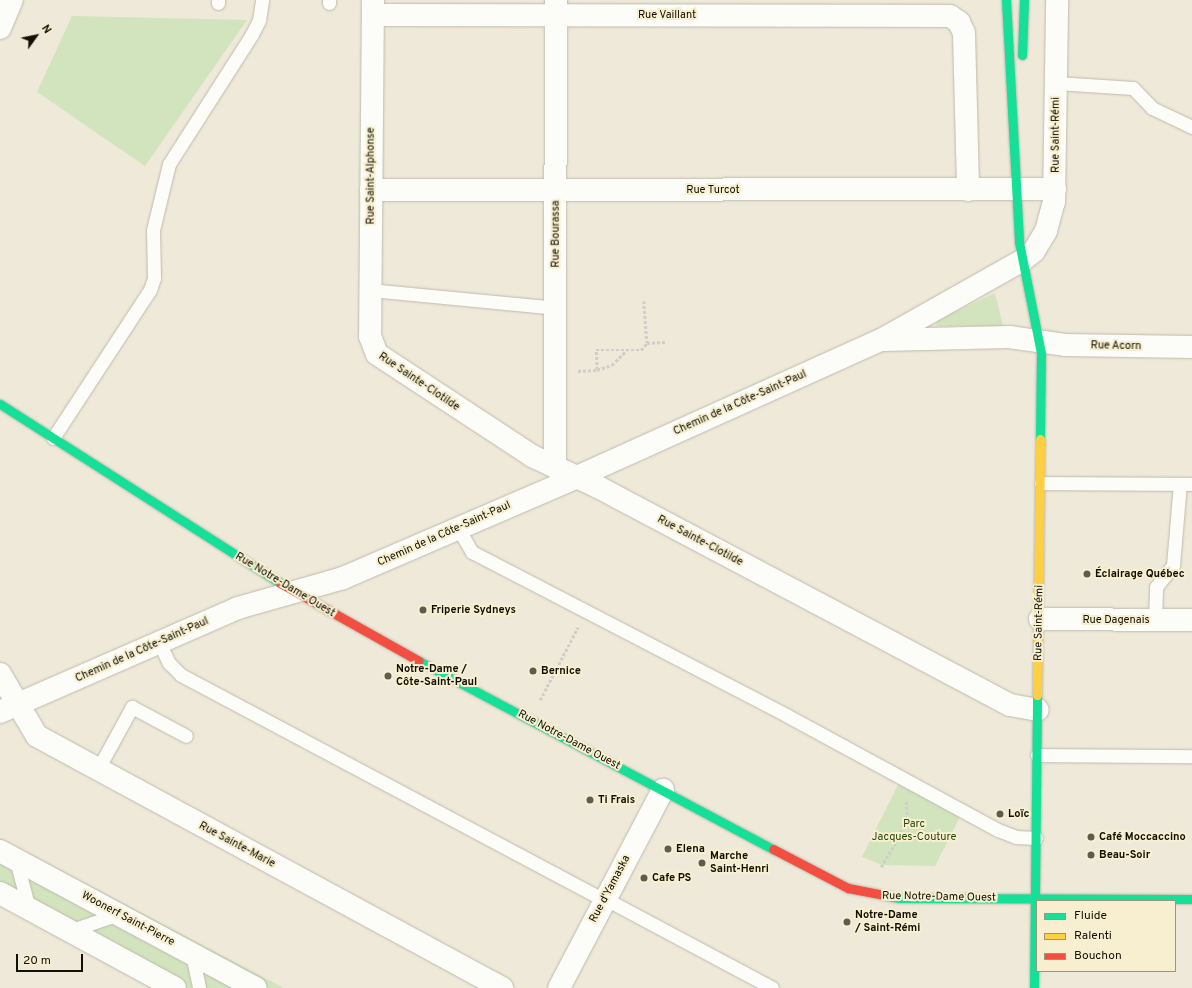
<!DOCTYPE html>
<meta charset="utf-8">
<style>
body{margin:0}
#map{position:relative;width:1192px;height:988px;overflow:hidden;background:#eee9d8;font-family:Overpass,sans-serif}
div>[style]{position:absolute}
.green>*{inset:0;background:#d2e4bd}
.path>*{height:2.5px;margin-top:-1.25px;transform-origin:0;background:repeating-linear-gradient(90deg,#cfceca 0 3px,transparent 0 5px)}
.roads{filter:drop-shadow(0 0 1px #bebaad) drop-shadow(0 0 1px #bebaad)}
.lane>*{height:13px;margin:-6.5px;padding:0 6.5px;transform-origin:6.5px;border-radius:6.5px;background:#fcfcf9}
.street>*{height:22px;margin:-11px;padding:0 11px;transform-origin:11px;border-radius:11px;background:#fcfcf9}
.fast>*{height:9px;margin:-4.5px;padding:0 4.5px;transform-origin:4.5px;border-radius:4.5px;background:#16e098}
.slow>*{height:9px;margin:-4.5px;padding:0 4.5px;transform-origin:4.5px;border-radius:4.5px;background:#ffcf43}
.jam>*{height:9px;margin:-4.5px;padding:0 4.5px;transform-origin:4.5px;border-radius:4.5px;background:#f24e42}
.dots>*{width:11px;height:11px;translate:-50% -50%;box-sizing:border-box;border:2px solid #f7efcf;border-radius:50%}
span{translate:-50% -50%;white-space:nowrap;text-align:center;line-height:1.15;-webkit-text-stroke:4px #f7efcf;paint-order:stroke}
.street-label{font-size:11px;color:#120f05}
.poi-label{font-size:11px;color:#120f05;font-weight:700}
.left{translate:0 -50%;text-align:left}
.park-label{font-size:11px;color:#264807}
.legend{position:absolute;left:1036px;top:900px;width:140px;height:72px;box-sizing:border-box;background:#f7efcf;border:1px solid #9b957e;margin:0;padding:5px 7px;list-style:none;font-size:12px;color:#120f05}
.legend li{display:flex;align-items:center;gap:8px;height:20px}
.legend b{width:20px;border:1px solid #9b957e}
.north{position:absolute;left:16px;top:16px;width:40px;height:40px;-webkit-text-stroke:3px #f7efcf;paint-order:stroke;rotate:57deg;font-size:11px;font-weight:700;line-height:16px;text-align:center;color:#120f05}
.north::after{content:'';display:block;margin:auto;width:14px;height:18px;background:#120f05;clip-path:polygon(50% 0,100% 100%,50% 72%,0 100%)}
.scale{position:absolute;left:16px;top:954px;width:67px;height:18px;box-sizing:border-box;border:2px solid #120f05;border-top:0;padding-left:5px;font-size:12px;line-height:14px;white-space:nowrap;color:#120f05;-webkit-text-stroke:3px #f7efcf;paint-order:stroke}
</style>
<div id="map">
<div class="green">
<i style="clip-path:polygon(72px 16px,247px 20px,145px 166px,37px 92px)"></i>
<i style="clip-path:polygon(995px 293px,1003px 326px,936px 326px,938px 320px)"></i>
<i style="clip-path:polygon(899px 783px,961px 815px,935px 866px,882px 865px,862px 857px)"></i>
<i style="clip-path:polygon(0 838px,284px 988px,152px 988px,0 905px)"></i>
</div>
<div class="path">
<i style="left:644px;top:301px;width:42px;rotate:85.9deg"></i>
<i style="left:597px;top:370px;width:16px;rotate:-18deg"></i>
<i style="left:612px;top:365px;width:21px;rotate:-45deg"></i>
<i style="left:578px;top:371px;width:19px;rotate:-3deg"></i>
<i style="left:597px;top:370px;width:20px;rotate:-93deg"></i>
<i style="left:596px;top:350px;width:45px"></i>
<i style="left:641px;top:350px;width:9px;rotate:-49deg"></i>
<i style="left:647px;top:343px;width:18px;rotate:-3deg"></i>
<i style="left:540px;top:700px;width:82px;rotate:-62.5deg"></i>
<i style="left:881px;top:867px;width:29px;rotate:-59deg"></i>
<i style="left:896px;top:842px;width:29px;rotate:-68deg"></i>
<i style="left:907px;top:815px;width:15px;rotate:-94deg"></i>
</div>
<div class="roads">
<div class="lane">
<i style="left:329px;top:0;width:3px;rotate:90deg"></i>
<i style="left:218px;top:3px;width:3px;rotate:-90deg"></i>
<i style="left:1056px;top:83px;width:77px;rotate:3.7deg"></i>
<i style="left:1133px;top:88px;width:28px;rotate:46deg"></i>
<i style="left:1152px;top:108px;width:44px;rotate:25.4deg"></i>
<i style="left:370px;top:290px;width:187px;rotate:5.5deg"></i>
<i style="left:53px;top:438px;width:177px;rotate:-56.8deg"></i>
<i style="left:150px;top:290px;width:13px;rotate:-72deg"></i>
<i style="left:154px;top:278px;width:48px;rotate:-91.2deg"></i>
<i style="left:153px;top:230px;width:68px;rotate:-76.4deg"></i>
<i style="left:169px;top:164px;width:154px;rotate:-57.4deg"></i>
<i style="left:252px;top:34px;width:16px;rotate:-63deg"></i>
<i style="left:259px;top:20px;width:20px;rotate:-81deg"></i>
<i style="left:1041px;top:483px;width:151px;rotate:0.4deg"></i>
<i style="left:458px;top:528px;width:28px;rotate:60deg"></i>
<i style="left:472px;top:552px;width:354px;rotate:27.4deg"></i>
<i style="left:786px;top:715px;width:241px;rotate:28.5deg"></i>
<i style="left:998px;top:830px;width:19px;rotate:21deg"></i>
<i style="left:1016px;top:837px;width:20px;rotate:3deg"></i>
<i style="left:1155px;top:620px;width:33px;rotate:-88deg"></i>
<i style="left:1156px;top:587px;width:28px;rotate:-52deg"></i>
<i style="left:1173px;top:565px;width:81px;rotate:-85.1deg"></i>
<i style="left:159px;top:642px;width:23px;rotate:65deg"></i>
<i style="left:169px;top:663px;width:17px;rotate:45deg"></i>
<i style="left:181px;top:675px;width:469px;rotate:28deg"></i>
<i style="left:1037px;top:755px;width:155px;rotate:0.4deg"></i>
<i style="left:98px;top:769px;width:71px;rotate:-61.3deg"></i>
<i style="left:132px;top:707px;width:61px;rotate:28.2deg"></i>
<i style="left:16px;top:860px;width:51px;rotate:75.1deg"></i>
<i style="left:615px;top:904px;width:178px;rotate:28.1deg"></i>
<i style="left:69px;top:931px;width:53px;rotate:-18.8deg"></i>
<i style="left:192px;top:954px;width:35px;rotate:78deg"></i>
</div>
<div class="street">
<i style="left:373px;top:0;width:336px;rotate:90.5deg"></i>
<i style="left:370px;top:336px;width:19px;rotate:69deg"></i>
<i style="left:377px;top:354px;width:186px;rotate:33.3deg"></i>
<i style="left:532px;top:456px;width:73px;rotate:25.2deg"></i>
<i style="left:598px;top:487px;width:466px;rotate:27.9deg"></i>
<i style="left:1010px;top:705px;width:28px;rotate:10deg"></i>
<i style="left:373px;top:15px;width:577px;rotate:0.1deg"></i>
<i style="left:950px;top:16px;width:11px;rotate:34deg"></i>
<i style="left:959px;top:22px;width:12px;rotate:66deg"></i>
<i style="left:964px;top:33px;width:157px;rotate:88.5deg"></i>
<i style="left:0;top:28px;width:30px;rotate:-67deg"></i>
<i style="left:371px;top:190px;width:684px;rotate:-0.08deg"></i>
<i style="left:884px;top:340px;width:125px;rotate:-1.4deg"></i>
<i style="left:1009px;top:337px;width:58px;rotate:8deg"></i>
<i style="left:1066px;top:345px;width:126px;rotate:0.9deg"></i>
<i style="left:555px;top:467px;width:467px;rotate:-89.9deg"></i>
<i style="left:1040px;top:619px;width:152px;rotate:0.4deg"></i>
<i style="left:0;top:674px;width:72px;rotate:59.2deg"></i>
<i style="left:37px;top:736px;width:529px;rotate:28.45deg"></i>
<i style="left:0;top:712px;width:260px;rotate:-23.6deg"></i>
<i style="left:238px;top:608px;width:109px;rotate:-15.9deg"></i>
<i style="left:343px;top:578px;width:255px;rotate:-23.3deg"></i>
<i style="left:577px;top:477px;width:333px;rotate:-24.3deg"></i>
<i style="left:881px;top:340px;width:163px;rotate:-29.4deg"></i>
<i style="left:1023px;top:260px;width:14px;rotate:-39deg"></i>
<i style="left:1034px;top:251px;width:23px;rotate:-59deg"></i>
<i style="left:1046px;top:231px;width:30px;rotate:-75deg"></i>
<i style="left:1054px;top:202px;width:202px;rotate:-89.1deg"></i>
<i style="left:0;top:851px;width:290px;rotate:28.2deg"></i>
<i style="left:0;top:893px;width:199px;rotate:28.5deg"></i>
<i style="left:559px;top:988px;width:224px;rotate:-62.3deg"></i>
</div>
<div class="fast">
<i style="left:1006px;top:0;width:242px;rotate:86.9deg"></i>
<i style="left:1019px;top:242px;width:113px;rotate:78.8deg"></i>
<i style="left:1041px;top:353px;width:86px;rotate:90.7deg"></i>
<i style="left:1022px;top:55px;width:55px;rotate:-87.9deg"></i>
<i style="left:0;top:404px;width:332px;rotate:32.6deg"></i>
<i style="left:419px;top:661px;width:401px;rotate:28deg"></i>
<i style="left:883px;top:895px;width:17px;rotate:10deg"></i>
<i style="left:900px;top:898px;width:292px;rotate:0.2deg"></i>
<i style="left:1034px;top:988px;width:293px;rotate:-89.4deg"></i>
</div>
<div class="slow">
<i style="left:1037px;top:695px;width:256px;rotate:-89.3deg"></i>
</div>
<div class="jam">
<i style="left:280px;top:583px;width:159px;rotate:29.3deg"></i>
<i style="left:773px;top:849px;width:85px;rotate:27.5deg"></i>
<i style="left:848px;top:888px;width:36px;rotate:11deg"></i>
</div>
</div>
<div class="dots">
<i style="left:1087px;top:574px;background:#5f5b4f"></i>
<i style="left:423px;top:610px;background:#5f5b4f"></i>
<i style="left:533px;top:671px;background:#5f5b4f"></i>
<i style="left:388px;top:676px;background:#5f5b4f"></i>
<i style="left:590px;top:800px;background:#5f5b4f"></i>
<i style="left:1000px;top:814px;background:#5f5b4f"></i>
<i style="left:1091px;top:837px;background:#5f5b4f"></i>
<i style="left:668px;top:849px;background:#5f5b4f"></i>
<i style="left:1091px;top:855px;background:#5f5b4f"></i>
<i style="left:702px;top:863px;background:#5f5b4f"></i>
<i style="left:644px;top:878px;background:#5f5b4f"></i>
<i style="left:847px;top:922px;background:#5f5b4f"></i>
</div>
<div class="street-label">
<span style="left:667px;top:15px">Rue Vaillant</span>
<span style="left:1056px;top:135px;rotate:-90deg">Rue Saint-Rémi</span>
<span style="left:371px;top:176px;rotate:-90deg">Rue Saint-Alphonse</span>
<span style="left:713px;top:190px">Rue Turcot</span>
<span style="left:556px;top:234px;rotate:-90deg">Rue Bourassa</span>
<span style="left:1116px;top:346px;rotate:1deg">Rue Acorn</span>
<span style="left:419px;top:382px;rotate:34deg">Rue Sainte-Clotilde</span>
<span style="left:740px;top:403px;rotate:-24deg">Chemin de la Côte-Saint-Paul</span>
<span style="left:444px;top:534px;rotate:-24deg">Chemin de la Côte-Saint-Paul</span>
<span style="left:700px;top:541px;rotate:28deg">Rue Sainte-Clotilde</span>
<span style="left:285px;top:585px;rotate:31deg">Rue Notre-Dame Ouest</span>
<span style="left:1116px;top:620px">Rue Dagenais</span>
<span style="left:1039px;top:623px;rotate:-89deg">Rue Saint-Rémi</span>
<span style="left:142px;top:650px;rotate:-24deg">Chemin de la Côte-Saint-Paul</span>
<span style="left:569px;top:740px;rotate:28deg">Rue Notre-Dame Ouest</span>
<span style="left:237px;top:845px;rotate:28deg">Rue Sainte-Marie</span>
<span style="left:610px;top:889px;rotate:-62deg">Rue d'Yamaska</span>
<span style="left:939px;top:897px;rotate:1deg">Rue Notre-Dame Ouest</span>
<span style="left:128px;top:919px;rotate:28deg">Woonerf Saint-Pierre</span>
</div>
<div class="poi-label">
<span class="left" style="left:1095px;top:574px">Éclairage Québec</span>
<span class="left" style="left:431px;top:610px">Friperie Sydneys</span>
<span class="left" style="left:396px;top:676px">Notre-Dame /<br>Côte-Saint-Paul</span>
<span class="left" style="left:541px;top:671px">Bernice</span>
<span class="left" style="left:598px;top:800px">Ti Frais</span>
<span class="left" style="left:1008px;top:814px">Loïc</span>
<span class="left" style="left:1099px;top:837px">Café Moccaccino</span>
<span class="left" style="left:676px;top:849px">Elena</span>
<span class="left" style="left:1099px;top:855px">Beau-Soir</span>
<span class="left" style="left:710px;top:863px">Marche<br>Saint-Henri</span>
<span class="left" style="left:652px;top:878px">Cafe PS</span>
<span class="left" style="left:855px;top:922px">Notre-Dame<br>/ Saint-Rémi</span>
</div>
<div class="park-label">
<span style="left:914px;top:831px">Parc<br>Jacques-Couture</span>
</div>
<ul class="legend">
<li><b style="height:5px;background:#16e098"></b>Fluide</li>
<li><b style="height:5px;background:#ffcf43"></b>Ralenti</li>
<li><b style="height:5px;background:#f24e42"></b>Bouchon</li>
</ul>
<div class="north">N</div>
<div class="scale">20 m</div>
</div>
